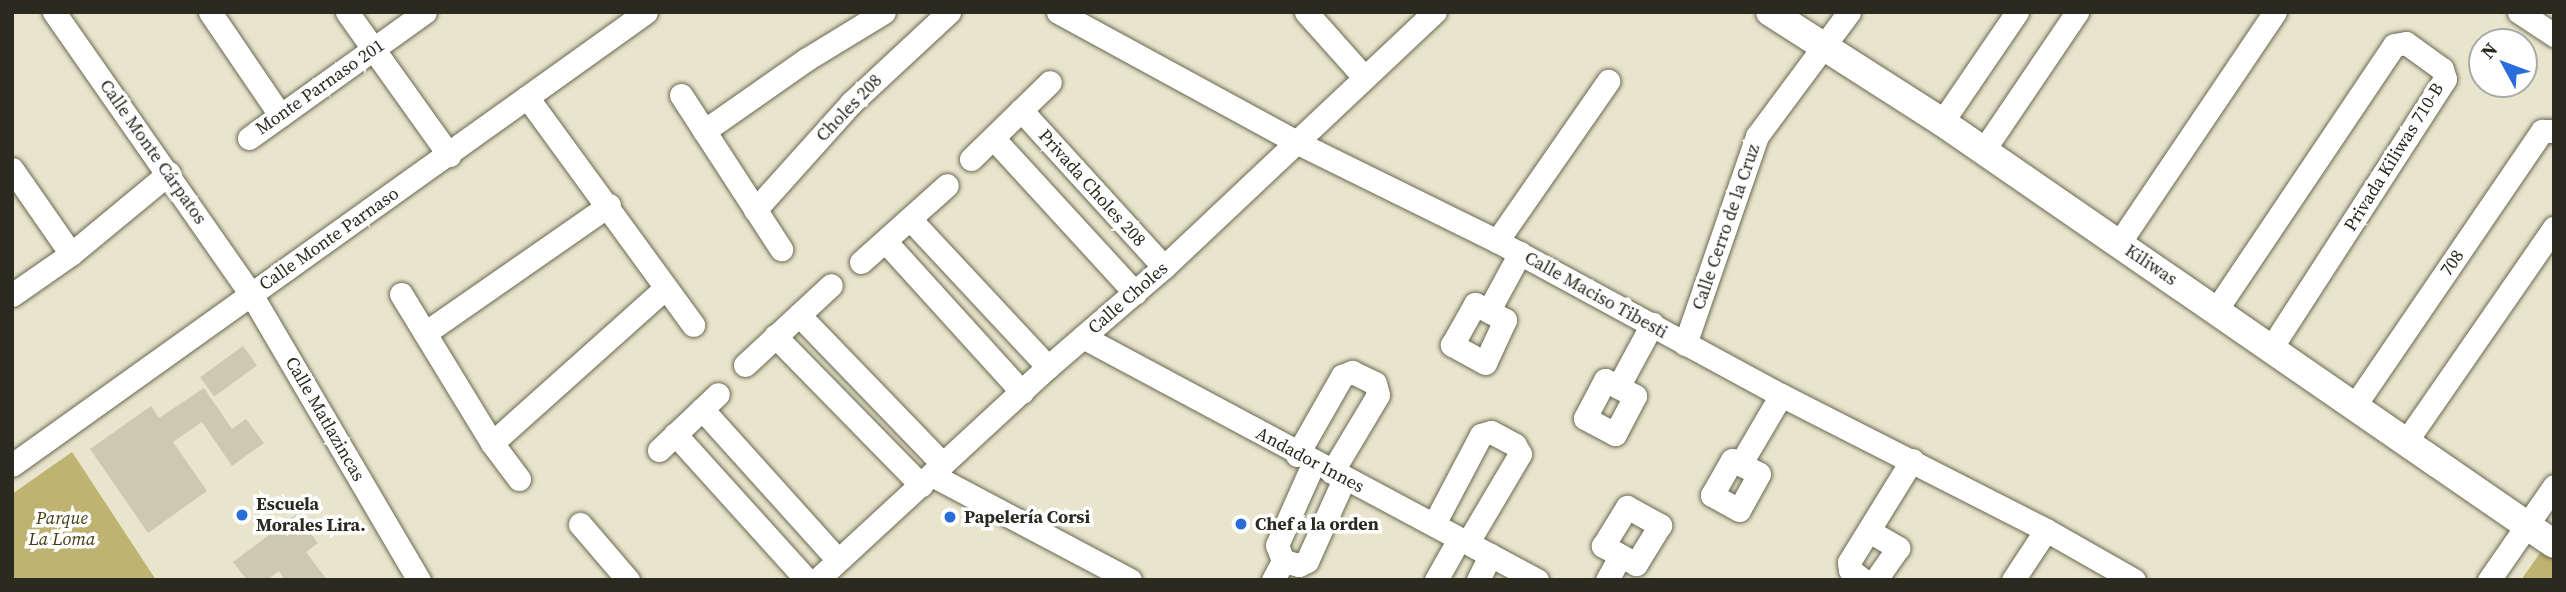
<!DOCTYPE html>
<meta charset="utf-8">
<style>
body{margin:0}
#map{position:relative;width:2566px;height:592px;overflow:hidden;background:#e8e5cc;font-family:"Source Serif 4",serif}
div>[style]{position:absolute}
.green>*{inset:0;background:#beb370}
.building>*{inset:0;background:#cdc9b1;transform-origin:0 0}
.roads{filter:drop-shadow(0 0 2px #6b6852) drop-shadow(0 0 2px #6b6852)}
.minor>*{height:23px;margin:-11.5px;padding:0 11.5px;transform-origin:11.5px;border-radius:11.5px;background:#fff}
.tertiary>*{height:28px;margin:-14px;padding:0 14px;transform-origin:14px;border-radius:14px;background:#fff}
.dots>*{width:19px;height:19px;translate:-50% -50%;box-sizing:border-box;border:4px solid #fff;border-radius:50%}
span{translate:-50% -50%;white-space:nowrap;text-align:center;line-height:1.15;-webkit-text-stroke:7px #fff;paint-order:stroke}
.street-label{font-size:18px;color:#2b2a21}
.poi-label{font-size:18px;color:#2b2a21;font-weight:700}
.left{translate:0 -50%;text-align:left}
.park-label{font-size:18px;color:#443d10;font-style:italic}
.frame{position:absolute;inset:0;border:14px solid #2b2a21;pointer-events:none}
.north{position:absolute;left:2468px;top:28px;width:70px;height:70px;box-sizing:border-box;background:#fff;border:2px solid #aaaaa6;border-radius:50%;rotate:311deg;font-size:19px;font-weight:700;line-height:28px;text-align:center;color:#2b2a21}
.north::after{content:'';display:block;margin:auto;width:24px;height:32px;background:#286dd9;clip-path:polygon(50% 0,100% 100%,50% 72%,0 100%)}
</style>
<div id="map">
<div class="green">
<i style="clip-path:polygon(72px 452px,156px 580px,12px 580px,12px 494px)"></i>
<i style="clip-path:polygon(2545px 546px,2554px 552px,2554px 580px,2521px 580px)"></i>
</div>
<div class="building">
<i style="left:243px;top:346px;width:24px;height:53px;rotate:54deg"></i>
<i style="clip-path:polygon(204px 388px,232px 429px,246px 419px,264px 443px,232px 466px,202px 422px,173px 442px,207px 491px,148px 533px,90px 449px,151px 406px,159px 418px)"></i>
<i style="clip-path:polygon(296px 515px,318px 543px,306px 552px,327px 580px,285px 580px,279px 571px,267px 580px,247px 580px,233px 562px)"></i>
</div>
<div class="roads">
<div class="minor">
<i style="left:54px;top:12px;width:344px;rotate:55.1deg"></i>
<i style="left:251px;top:294px;width:332px;rotate:59.6deg"></i>
<i style="left:210px;top:12px;width:125px;rotate:55.8deg"></i>
<i style="left:347px;top:12px;width:176px;rotate:54.5deg"></i>
<i style="left:1058px;top:12px;width:273px;rotate:28.6deg"></i>
<i style="left:1298px;top:143px;width:222px;rotate:26.2deg"></i>
<i style="left:1497px;top:241px;width:323px;rotate:28.5deg"></i>
<i style="left:1781px;top:395px;width:297px;rotate:27deg"></i>
<i style="left:2046px;top:530px;width:101px;rotate:29.6deg"></i>
<i style="left:1306px;top:12px;width:86px;rotate:48.3deg"></i>
<i style="left:2519px;top:12px;width:42px;rotate:33.3deg"></i>
<i style="left:681px;top:95px;width:184px;rotate:57deg"></i>
<i style="left:527px;top:97px;width:282px;rotate:53.9deg"></i>
<i style="left:1021px;top:110px;width:212px;rotate:47.7deg"></i>
<i style="left:1942px;top:122px;width:133px;rotate:-55.7deg"></i>
<i style="left:704px;top:131px;width:126px;rotate:-35deg"></i>
<i style="left:807px;top:59px;width:90px;rotate:-31.4deg"></i>
<i style="left:249px;top:138px;width:216px;rotate:-35.6deg"></i>
<i style="left:994px;top:139px;width:209px;rotate:47.5deg"></i>
<i style="left:1983px;top:151px;width:168px;rotate:-55.9deg"></i>
<i style="left:971px;top:159px;width:110px;rotate:-44.3deg"></i>
<i style="left:12px;top:169px;width:103px;rotate:55.2deg"></i>
<i style="left:755px;top:210px;width:144px;rotate:-48.1deg"></i>
<i style="left:851px;top:103px;width:134px;rotate:-42.9deg"></i>
<i style="left:910px;top:219px;width:202px;rotate:47deg"></i>
<i style="left:885px;top:241px;width:204px;rotate:47.8deg"></i>
<i style="left:1497px;top:241px;width:195px;rotate:-55.2deg"></i>
<i style="left:2119px;top:243px;width:279px;rotate:-56deg"></i>
<i style="left:861px;top:262px;width:115px;rotate:-41.8deg"></i>
<i style="left:401px;top:294px;width:175px;rotate:58.6deg"></i>
<i style="left:492px;top:443px;width:45px;rotate:53.1deg"></i>
<i style="left:12px;top:295px;width:72px;rotate:-34.8deg"></i>
<i style="left:71px;top:254px;width:127px;rotate:-39.6deg"></i>
<i style="left:1475px;top:304px;width:34px;rotate:28deg"></i>
<i style="left:1505px;top:320px;width:47px;rotate:114.9deg"></i>
<i style="left:1485px;top:363px;width:38px;rotate:-151deg"></i>
<i style="left:1452px;top:345px;width:47px;rotate:-60.7deg"></i>
<i style="left:1489px;top:310px;width:65px;rotate:-61.5deg"></i>
<i style="left:2216px;top:310px;width:319px;rotate:-56.1deg"></i>
<i style="left:2394px;top:45px;width:12px;rotate:-9deg"></i>
<i style="left:2406px;top:43px;width:44px;rotate:35.8deg"></i>
<i style="left:2442px;top:69px;width:10px;rotate:73deg"></i>
<i style="left:2445px;top:79px;width:320px;rotate:122.9deg"></i>
<i style="left:799px;top:315px;width:207px;rotate:46deg"></i>
<i style="left:425px;top:333px;width:224px;rotate:-34.8deg"></i>
<i style="left:775px;top:336px;width:209px;rotate:45.6deg"></i>
<i style="left:1083px;top:337px;width:515px;rotate:28.16deg"></i>
<i style="left:1685px;top:344px;width:220px;rotate:-70.9deg"></i>
<i style="left:1757px;top:136px;width:154px;rotate:-53.4deg"></i>
<i style="left:745px;top:365px;width:117px;rotate:-42.9deg"></i>
<i style="left:1605px;top:380px;width:34px;rotate:28deg"></i>
<i style="left:1635px;top:396px;width:43px;rotate:117.8deg"></i>
<i style="left:1615px;top:434px;width:34px;rotate:-152deg"></i>
<i style="left:1585px;top:418px;width:43px;rotate:-62.2deg"></i>
<i style="left:1618px;top:387px;width:72px;rotate:-61.6deg"></i>
<i style="left:2355px;top:405px;width:332px;rotate:-55.7deg"></i>
<i style="left:2542px;top:131px;width:12px"></i>
<i style="left:702px;top:409px;width:203px;rotate:48deg"></i>
<i style="left:675px;top:434px;width:197px;rotate:47.9deg"></i>
<i style="left:2407px;top:440px;width:258px;rotate:-55.3deg"></i>
<i style="left:492px;top:443px;width:231px;rotate:-41.8deg"></i>
<i style="left:659px;top:450px;width:81px;rotate:-43.5deg"></i>
<i style="left:1297px;top:455px;width:91px;rotate:-60.3deg"></i>
<i style="left:1342px;top:376px;width:11px;rotate:-22deg"></i>
<i style="left:1352px;top:372px;width:25px;rotate:26deg"></i>
<i style="left:1375px;top:383px;width:12px;rotate:76deg"></i>
<i style="left:1378px;top:395px;width:90px;rotate:120.9deg"></i>
<i style="left:1732px;top:460px;width:30px;rotate:27deg"></i>
<i style="left:1759px;top:474px;width:41px;rotate:119.1deg"></i>
<i style="left:1739px;top:510px;width:31px;rotate:-151deg"></i>
<i style="left:1712px;top:495px;width:40px;rotate:-60.3deg"></i>
<i style="left:1314px;top:462px;width:91px;rotate:114deg"></i>
<i style="left:1277px;top:545px;width:17px;rotate:69deg"></i>
<i style="left:1283px;top:561px;width:16px;rotate:14deg"></i>
<i style="left:1299px;top:565px;width:9px;rotate:-27deg"></i>
<i style="left:1307px;top:561px;width:90px;rotate:-65.7deg"></i>
<i style="left:1741px;top:463px;width:79px;rotate:-59.5deg"></i>
<i style="left:12px;top:465px;width:779px;rotate:-35.55deg"></i>
<i style="left:932px;top:475px;width:224px;rotate:27.9deg"></i>
<i style="left:1627px;top:507px;width:38px;rotate:29deg"></i>
<i style="left:1660px;top:525px;width:46px;rotate:121.6deg"></i>
<i style="left:1636px;top:564px;width:38px;rotate:-151deg"></i>
<i style="left:1603px;top:546px;width:46px;rotate:-58.4deg"></i>
<i style="left:580px;top:524px;width:74px;rotate:49.4deg"></i>
<i style="left:1434px;top:524px;width:101px;rotate:-62.2deg"></i>
<i style="left:1481px;top:435px;width:10px;rotate:-17deg"></i>
<i style="left:1491px;top:432px;width:27px;rotate:28deg"></i>
<i style="left:1515px;top:445px;width:10px;rotate:61deg"></i>
<i style="left:1520px;top:454px;width:102px;rotate:120.6deg"></i>
<i style="left:1869px;top:531px;width:34px;rotate:30deg"></i>
<i style="left:1898px;top:548px;width:39px;rotate:125deg"></i>
<i style="left:817px;top:580px;width:314px;rotate:-42.7deg"></i>
<i style="left:1048px;top:367px;width:153px;rotate:-40.8deg"></i>
<i style="left:1164px;top:267px;width:372px;rotate:-43.3deg"></i>
<i style="left:1273px;top:580px;width:21px;rotate:-62deg"></i>
<i style="left:1436px;top:580px;width:47px;rotate:-60.7deg"></i>
<i style="left:1478px;top:580px;width:28px;rotate:-64deg"></i>
<i style="left:1607px;top:580px;width:26px;rotate:-61deg"></i>
<i style="left:1863px;top:580px;width:16px;rotate:-142deg"></i>
<i style="left:1850px;top:570px;width:8px;rotate:-97deg"></i>
<i style="left:1849px;top:562px;width:120px;rotate:-58.3deg"></i>
<i style="left:2013px;top:580px;width:60px;rotate:-56.6deg"></i>
<i style="left:2489px;top:580px;width:114px;rotate:-55.3deg"></i>
</div>
<div class="tertiary">
<i style="left:1770px;top:12px;width:204px;rotate:32.6deg"></i>
<i style="left:1942px;top:122px;width:743px;rotate:34.59deg"></i>
</div>
</div>
<div class="dots">
<i style="left:242px;top:515px;background:#286dd9"></i>
<i style="left:950px;top:517px;background:#286dd9"></i>
<i style="left:1241px;top:524px;background:#286dd9"></i>
</div>
<div class="street-label">
<span style="left:320px;top:87px;rotate:-35deg">Monte Parnaso 201</span>
<span style="left:849px;top:108px;rotate:-46deg">Choles 208</span>
<span style="left:153px;top:152px;rotate:55deg">Calle Monte Cárpatos</span>
<span style="left:2394px;top:157px;rotate:-58deg">Privada Kiliwas 710-B</span>
<span style="left:1092px;top:188px;rotate:48deg">Privada Choles 208</span>
<span style="left:1726px;top:227px;rotate:-71deg">Calle Cerro de la Cruz</span>
<span style="left:329px;top:239px;rotate:-35deg">Calle Monte Parnaso</span>
<span style="left:2452px;top:263px;rotate:-56deg">708</span>
<span style="left:2151px;top:265px;rotate:34deg">Kiliwas</span>
<span style="left:1596px;top:295px;rotate:29deg">Calle Maciso Tibesti</span>
<span style="left:1128px;top:298px;rotate:-41deg">Calle Choles</span>
<span style="left:325px;top:419px;rotate:60deg">Calle Matlazincas</span>
<span style="left:1310px;top:460px;rotate:28deg">Andador Innes</span>
</div>
<div class="poi-label">
<span class="left" style="left:256px;top:515px">Escuela<br>Morales Lira.</span>
<span class="left" style="left:964px;top:517px">Papelería Corsi</span>
<span class="left" style="left:1255px;top:524px">Chef a la orden</span>
</div>
<div class="park-label">
<span style="left:62px;top:529px">Parque<br>La Loma</span>
</div>
<div class="frame"></div>
<div class="north">N</div>
</div>
